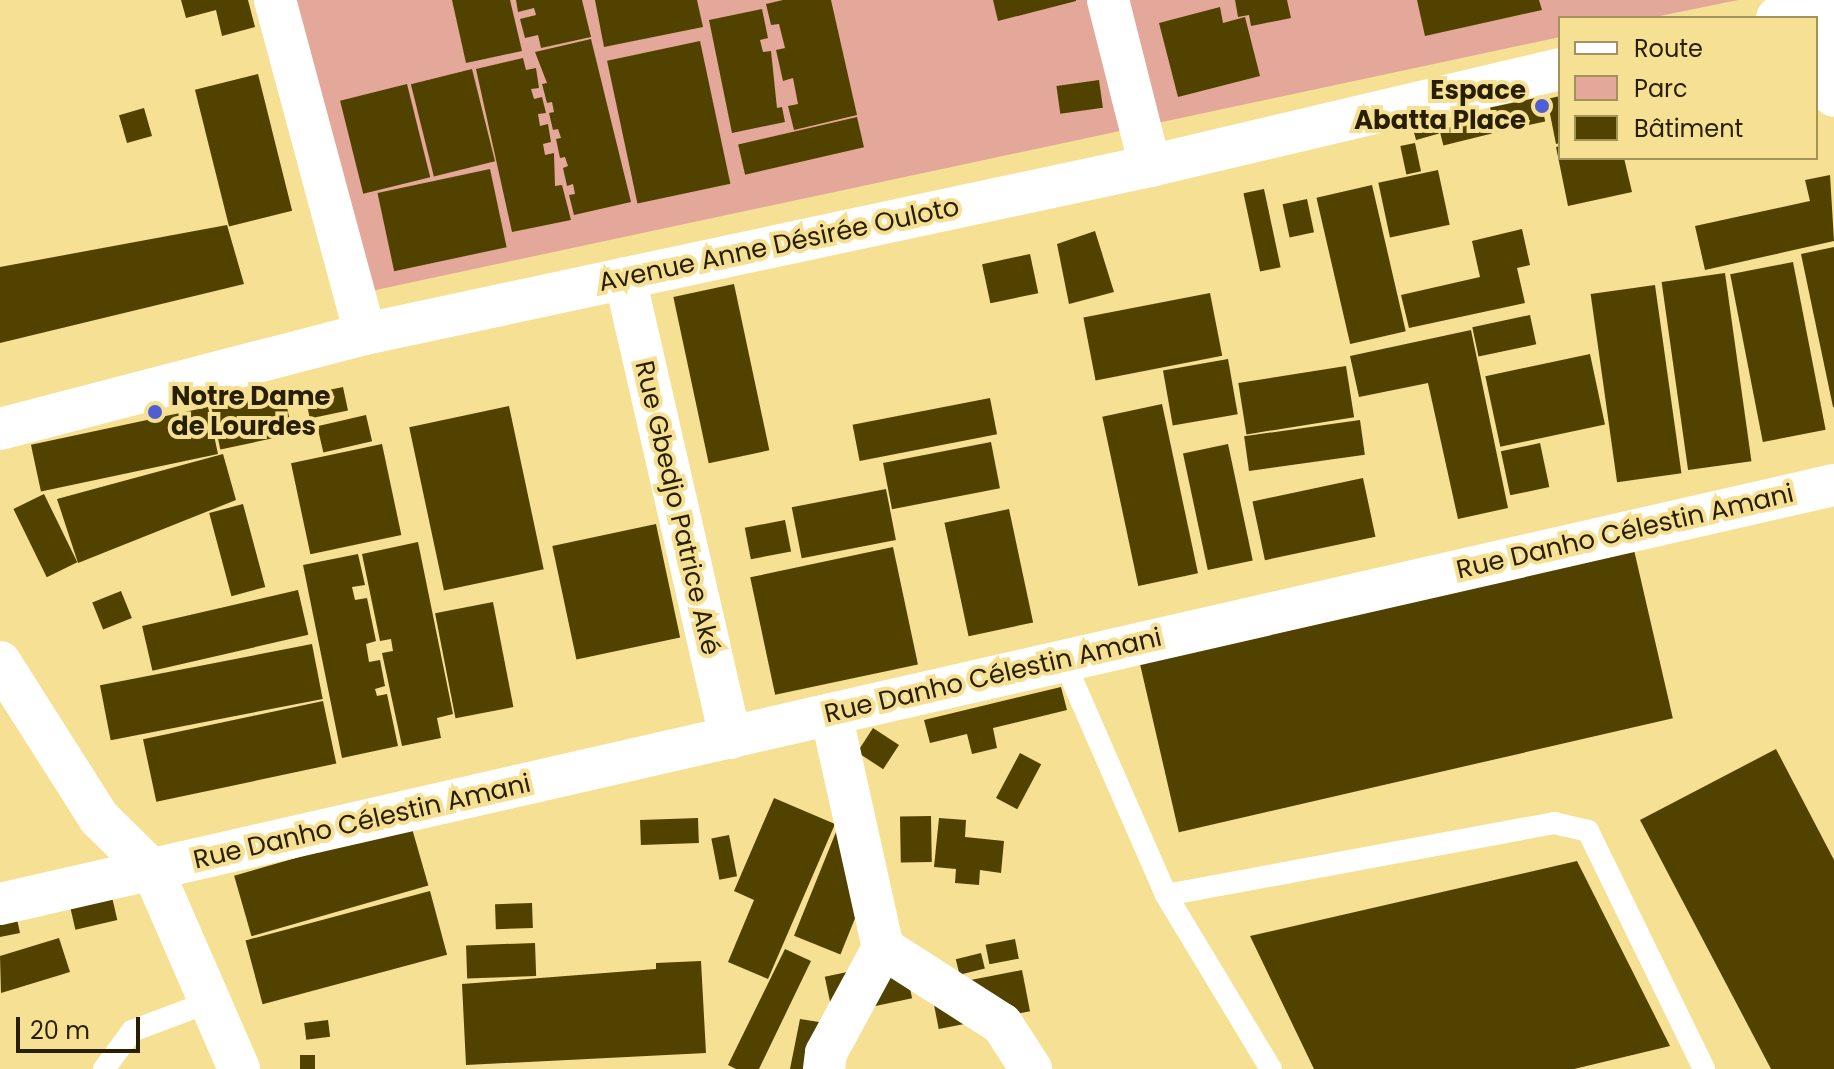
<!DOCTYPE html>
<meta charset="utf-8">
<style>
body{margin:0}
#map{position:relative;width:1834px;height:1069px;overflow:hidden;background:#f6e093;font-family:Poppins,sans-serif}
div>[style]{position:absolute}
.green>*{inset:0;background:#e3a89a}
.building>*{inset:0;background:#514200;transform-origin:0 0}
.service>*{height:22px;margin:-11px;padding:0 11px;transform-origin:11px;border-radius:11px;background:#fff}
.minor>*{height:42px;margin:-21px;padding:0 21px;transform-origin:21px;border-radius:21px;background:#fff}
.dots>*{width:22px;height:22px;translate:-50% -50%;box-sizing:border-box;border:4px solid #f6e093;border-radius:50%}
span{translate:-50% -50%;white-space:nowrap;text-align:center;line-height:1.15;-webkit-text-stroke:8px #f6e093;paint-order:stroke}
.poi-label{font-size:26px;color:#281f00;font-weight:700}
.right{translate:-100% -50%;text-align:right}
.left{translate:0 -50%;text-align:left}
.street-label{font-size:26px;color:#281f00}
.legend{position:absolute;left:1558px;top:16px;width:260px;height:144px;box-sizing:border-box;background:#f6e093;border:2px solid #a49358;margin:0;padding:10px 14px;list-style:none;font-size:24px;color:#281f00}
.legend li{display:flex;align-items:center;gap:16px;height:40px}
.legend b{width:40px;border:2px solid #a49358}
.scale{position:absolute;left:16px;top:1017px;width:124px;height:36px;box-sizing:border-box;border:4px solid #281f00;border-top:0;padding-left:10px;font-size:24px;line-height:28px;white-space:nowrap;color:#281f00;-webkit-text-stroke:6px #f6e093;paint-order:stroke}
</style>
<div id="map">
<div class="green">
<i style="clip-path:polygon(279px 0,1738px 0,1650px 18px,1560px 18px,1560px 37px,357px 294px)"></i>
</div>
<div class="building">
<i style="clip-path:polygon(181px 0,248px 0,255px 27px,222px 36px,216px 10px,186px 18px)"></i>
<i style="clip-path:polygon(452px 0,510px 0,522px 51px,466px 63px)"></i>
<i style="clip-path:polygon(516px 0,582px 0,591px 37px,541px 48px,538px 35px,525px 38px,520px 19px,536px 15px,534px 8px,518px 12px)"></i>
<i style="clip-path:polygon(595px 0,697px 0,703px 27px,604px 47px)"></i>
<i style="clip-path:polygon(783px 0,831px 0,857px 115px,794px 130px,788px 106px,798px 104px,793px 78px,783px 81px,776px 50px,785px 48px,779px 24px,771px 25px,766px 4px)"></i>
<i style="clip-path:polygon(993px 0,1076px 0,1076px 1px,998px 21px)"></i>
<i style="clip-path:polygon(1235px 0,1287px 0,1291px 18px,1251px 26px,1249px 15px,1238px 17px)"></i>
<i style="clip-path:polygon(1417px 0,1539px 0,1542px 10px,1425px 36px)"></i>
<i style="clip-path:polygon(1220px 7px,1223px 23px,1245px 17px,1260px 76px,1178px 97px,1159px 23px)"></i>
<i style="clip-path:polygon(762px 9px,768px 38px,760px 40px,763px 52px,771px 51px,777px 108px,782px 107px,785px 122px,732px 133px,709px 20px)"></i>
<i style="clip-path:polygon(591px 39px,631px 202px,574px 215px,569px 195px,575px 194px,573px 184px,567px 186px,563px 168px,568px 166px,565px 157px,560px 158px,556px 139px,561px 138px,558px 129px,553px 130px,549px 113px,554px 112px,552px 102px,547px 103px,542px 84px,547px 83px,535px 52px)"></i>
<i style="left:700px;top:41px;width:146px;height:95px;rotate:78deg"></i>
<i style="clip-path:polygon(523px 58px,526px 70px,536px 68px,539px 88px,531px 89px,534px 99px,542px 97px,546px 113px,538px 114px,540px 126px,548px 124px,551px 142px,543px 144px,545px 155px,554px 153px,555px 186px,562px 185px,571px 220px,512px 232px,476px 69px)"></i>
<i style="left:472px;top:69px;width:95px;height:63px;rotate:76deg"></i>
<i style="left:258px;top:74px;width:141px;height:65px;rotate:76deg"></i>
<i style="left:1099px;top:80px;width:28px;height:43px;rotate:82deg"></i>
<i style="left:407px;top:84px;width:96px;height:69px;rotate:76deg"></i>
<i style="clip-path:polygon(1560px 96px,1560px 143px,1556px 144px,1547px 99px)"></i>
<i style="left:1540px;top:97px;width:25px;height:51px;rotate:78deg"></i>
<i style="left:144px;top:108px;width:29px;height:26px;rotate:74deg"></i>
<i style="left:857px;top:117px;width:31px;height:122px;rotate:77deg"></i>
<i style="left:1488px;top:118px;width:16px;height:50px;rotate:76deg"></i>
<i style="left:1435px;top:119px;width:15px;height:24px;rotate:74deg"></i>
<i style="left:1415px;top:143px;width:29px;height:15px;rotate:78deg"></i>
<i style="clip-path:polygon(1560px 146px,1560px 158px,1624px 158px,1632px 192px,1568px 206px,1556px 147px)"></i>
<i style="left:490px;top:169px;width:80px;height:115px;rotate:78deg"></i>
<i style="left:1438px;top:170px;width:56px;height:61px;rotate:78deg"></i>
<i style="clip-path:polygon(1830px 175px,1834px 241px,1705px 270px,1695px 226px,1810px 201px,1805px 180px)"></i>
<i style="left:1372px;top:185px;width:150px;height:57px;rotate:77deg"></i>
<i style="left:1264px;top:189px;width:80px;height:21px;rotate:78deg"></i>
<i style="left:1307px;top:199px;width:34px;height:25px;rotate:78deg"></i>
<i style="clip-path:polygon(227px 225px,244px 284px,0 343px,0 267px)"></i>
<i style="clip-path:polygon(1522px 229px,1530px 265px,1517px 268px,1525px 303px,1409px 328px,1401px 295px,1480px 277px,1472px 241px)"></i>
<i style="clip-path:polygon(1095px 231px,1114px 292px,1069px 304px,1057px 244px)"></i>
<i style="clip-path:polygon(1834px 247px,1834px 407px,1833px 407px,1801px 254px)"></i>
<i style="left:1030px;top:254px;width:40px;height:49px;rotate:78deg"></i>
<i style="left:1793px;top:262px;width:171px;height:64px;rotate:79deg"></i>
<i style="left:1725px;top:273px;width:190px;height:64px;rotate:82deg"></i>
<i style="left:734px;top:284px;width:170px;height:62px;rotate:78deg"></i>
<i style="left:1655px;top:285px;width:190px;height:65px;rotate:82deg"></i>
<i style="left:1210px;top:293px;width:64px;height:129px;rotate:79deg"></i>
<i style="left:1530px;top:315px;width:30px;height:59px;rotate:78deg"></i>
<i style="clip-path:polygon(1471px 330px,1508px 508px,1458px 519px,1428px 383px,1359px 397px,1350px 356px)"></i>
<i style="left:1590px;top:354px;width:72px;height:107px;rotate:78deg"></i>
<i style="left:1228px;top:359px;width:56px;height:66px;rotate:80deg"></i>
<i style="left:1346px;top:366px;width:52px;height:109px;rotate:81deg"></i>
<i style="left:343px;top:387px;width:24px;height:39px;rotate:78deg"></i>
<i style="left:284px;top:393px;width:42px;height:74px;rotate:78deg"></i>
<i style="left:990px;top:398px;width:37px;height:140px;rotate:79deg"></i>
<i style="left:1162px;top:404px;width:173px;height:61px;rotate:78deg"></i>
<i style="left:509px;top:406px;width:167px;height:102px;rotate:78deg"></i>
<i style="left:208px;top:407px;width:48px;height:181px;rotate:78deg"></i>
<i style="left:366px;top:415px;width:27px;height:50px;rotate:77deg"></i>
<i style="left:1360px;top:420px;width:35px;height:117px;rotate:82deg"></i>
<i style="left:991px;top:442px;width:47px;height:110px;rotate:79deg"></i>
<i style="left:1540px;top:443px;width:45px;height:40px;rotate:78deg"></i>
<i style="left:382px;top:444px;width:93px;height:93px;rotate:78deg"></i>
<i style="left:1228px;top:444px;width:119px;height:46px;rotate:78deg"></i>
<i style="clip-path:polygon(223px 454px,236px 500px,78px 563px,57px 499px)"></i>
<i style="left:1363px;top:478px;width:60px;height:113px;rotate:78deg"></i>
<i style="left:886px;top:489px;width:52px;height:96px;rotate:79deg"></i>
<i style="left:44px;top:494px;width:76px;height:34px;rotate:64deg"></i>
<i style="left:243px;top:504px;width:86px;height:35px;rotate:75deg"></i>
<i style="left:1009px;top:509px;width:116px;height:66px;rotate:78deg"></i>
<i style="left:785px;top:520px;width:32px;height:41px;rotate:79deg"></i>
<i style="left:656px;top:524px;width:116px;height:106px;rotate:78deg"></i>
<i style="left:1631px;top:537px;width:186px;height:507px;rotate:77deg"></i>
<i style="clip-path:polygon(418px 542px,453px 714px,437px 718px,441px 738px,402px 746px,382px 653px,393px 651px,391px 639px,380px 641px,362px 554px)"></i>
<i style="left:893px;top:547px;width:120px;height:146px;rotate:78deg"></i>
<i style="clip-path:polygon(358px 554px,365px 585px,352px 587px,355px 600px,367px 598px,376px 641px,366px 644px,369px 662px,380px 660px,385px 686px,375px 689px,377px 696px,387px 694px,398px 746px,342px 758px,303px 565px)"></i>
<i style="left:298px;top:590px;width:46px;height:160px;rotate:77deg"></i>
<i style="left:121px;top:591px;width:29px;height:31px;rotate:68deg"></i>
<i style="left:493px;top:602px;width:107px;height:59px;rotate:79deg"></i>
<i style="left:312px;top:644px;width:56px;height:216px;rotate:79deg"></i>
<i style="clip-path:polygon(1061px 687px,1067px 710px,993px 728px,997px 748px,972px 754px,967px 734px,930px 743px,924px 720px)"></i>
<i style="left:323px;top:701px;width:64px;height:184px;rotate:78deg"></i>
<i style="left:873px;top:728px;width:31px;height:29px;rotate:33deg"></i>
<i style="clip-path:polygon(1776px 749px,1834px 860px,1834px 1069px,1771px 1069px,1640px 820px)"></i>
<i style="left:1020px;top:753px;width:24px;height:51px;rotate:28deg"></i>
<i style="clip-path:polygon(774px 798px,835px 824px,768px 979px,728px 962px,754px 900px,734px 891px)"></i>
<i style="left:931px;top:816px;width:46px;height:31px;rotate:89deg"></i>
<i style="left:698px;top:818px;width:25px;height:58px;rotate:88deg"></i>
<i style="clip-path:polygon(939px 818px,966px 820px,965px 837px,1004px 841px,1001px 873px,980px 870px,979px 885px,955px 883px,956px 869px,934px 867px)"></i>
<i style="left:411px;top:825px;width:63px;height:184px;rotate:74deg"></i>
<i style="left:836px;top:832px;width:50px;height:112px;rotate:22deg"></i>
<i style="left:729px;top:835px;width:42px;height:18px;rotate:79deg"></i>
<i style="clip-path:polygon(1577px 861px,1670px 1046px,1574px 1069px,1314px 1069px,1250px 936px)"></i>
<i style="left:109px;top:884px;width:37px;height:43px;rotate:77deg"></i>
<i style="left:430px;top:891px;width:66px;height:191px;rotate:75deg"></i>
<i style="left:532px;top:903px;width:25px;height:37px;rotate:88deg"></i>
<i style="clip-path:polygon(15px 910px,20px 933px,0 937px,0 912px)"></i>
<i style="clip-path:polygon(59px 938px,70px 972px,1px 993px,0 956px)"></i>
<i style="left:1015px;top:939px;width:20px;height:30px;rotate:79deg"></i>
<i style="left:535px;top:943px;width:33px;height:69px;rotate:88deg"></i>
<i style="clip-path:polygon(785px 949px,811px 961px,759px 1069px,736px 1069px,728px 1065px)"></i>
<i style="left:981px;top:953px;width:16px;height:26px;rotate:76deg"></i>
<i style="left:904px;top:960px;width:39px;height:81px;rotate:78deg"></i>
<i style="clip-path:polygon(701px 961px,706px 1053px,466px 1065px,462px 984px,656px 969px,656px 963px)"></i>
<i style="left:1022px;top:970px;width:42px;height:93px;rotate:79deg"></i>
<i style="clip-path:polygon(800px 1019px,838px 1025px,829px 1069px,790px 1069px)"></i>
<i style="left:328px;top:1020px;width:17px;height:24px;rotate:83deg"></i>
<i style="left:300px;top:1055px;width:15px;height:14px"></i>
</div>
<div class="service">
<i style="left:1063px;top:659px;width:257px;rotate:66.4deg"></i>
<i style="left:1166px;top:895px;width:203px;rotate:58.9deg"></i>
<i style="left:1166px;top:895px;width:395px;rotate:-10.5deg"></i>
<i style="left:1554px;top:823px;width:35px;rotate:13deg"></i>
<i style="left:1588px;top:831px;width:265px;rotate:64deg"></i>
<i style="left:104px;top:1069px;width:47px;rotate:-53.6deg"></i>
<i style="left:132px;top:1031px;width:85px;rotate:-20.6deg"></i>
</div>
<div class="minor">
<i style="left:275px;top:0;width:346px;rotate:74.9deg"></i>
<i style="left:1108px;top:0;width:171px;rotate:75.8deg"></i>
<i style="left:1819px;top:0;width:97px;rotate:81.1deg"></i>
<i style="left:1777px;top:18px;width:58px;rotate:-12.8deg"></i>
<i style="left:625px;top:278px;width:472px;rotate:77.1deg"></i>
<i style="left:0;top:429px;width:377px;rotate:-14.6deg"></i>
<i style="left:365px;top:334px;width:803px;rotate:-12.08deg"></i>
<i style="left:1150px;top:166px;width:421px;rotate:-13.3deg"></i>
<i style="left:0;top:662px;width:185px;rotate:57.6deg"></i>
<i style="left:99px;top:818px;width:76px;rotate:44.5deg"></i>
<i style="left:153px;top:871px;width:216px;rotate:66.5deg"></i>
<i style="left:0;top:904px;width:1881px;rotate:-12.87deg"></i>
<i style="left:883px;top:948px;width:141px;rotate:32.6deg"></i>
<i style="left:1002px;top:1024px;width:54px;rotate:57.2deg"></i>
<i style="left:824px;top:1069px;width:16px;rotate:-83deg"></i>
<i style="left:826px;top:1053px;width:119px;rotate:-61.5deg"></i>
<i style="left:883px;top:948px;width:240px;rotate:-102.5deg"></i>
</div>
<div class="dots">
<i style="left:1542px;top:106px;background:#515dd3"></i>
<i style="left:155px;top:412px;background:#515dd3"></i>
</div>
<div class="poi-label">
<span class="right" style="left:1526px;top:106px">Espace<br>Abatta Place</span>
<span class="left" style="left:171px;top:412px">Notre Dame<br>de Lourdes</span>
</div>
<div class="street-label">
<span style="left:779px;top:245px;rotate:-12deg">Avenue Anne Désirée Ouloto</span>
<span style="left:677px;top:508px;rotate:77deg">Rue Gbedjo Patrice Aké</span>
<span style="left:1625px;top:532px;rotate:-13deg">Rue Danho Célestin Amani</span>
<span style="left:993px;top:676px;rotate:-13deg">Rue Danho Célestin Amani</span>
<span style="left:362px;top:822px;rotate:-13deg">Rue Danho Célestin Amani</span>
</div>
<ul class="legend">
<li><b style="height:10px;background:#fff"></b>Route</li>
<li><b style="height:22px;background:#e3a89a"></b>Parc</li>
<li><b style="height:22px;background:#514200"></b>Bâtiment</li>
</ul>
<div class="scale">20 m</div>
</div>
